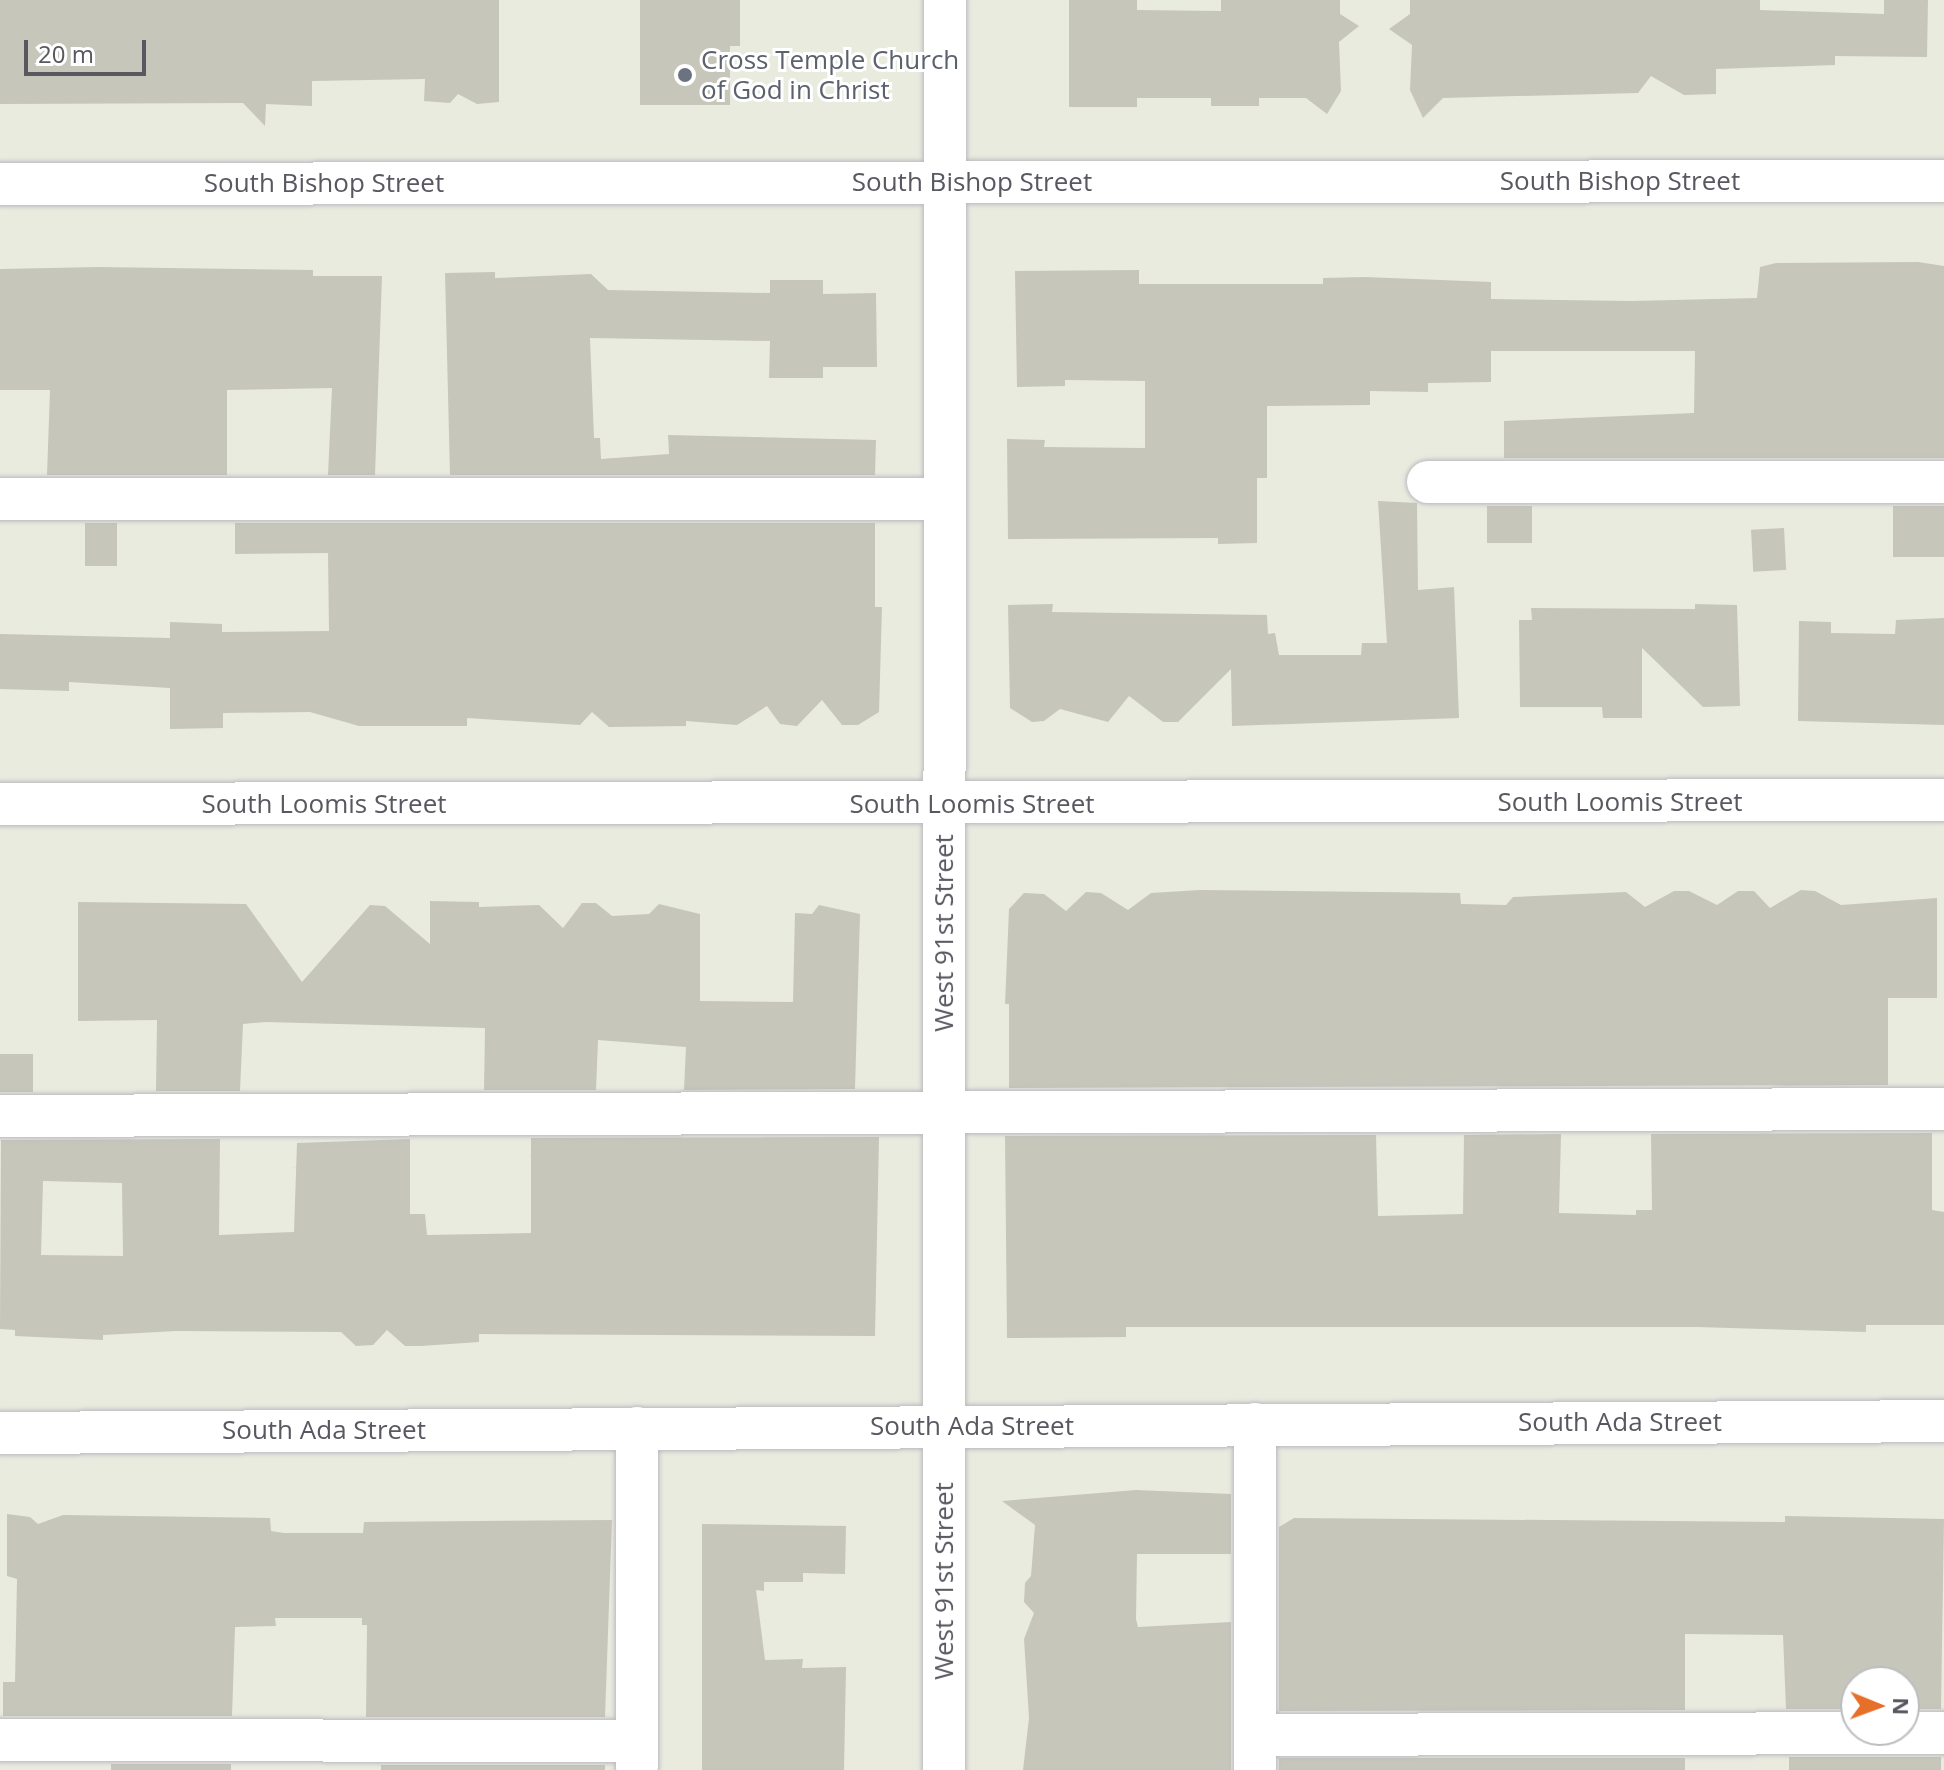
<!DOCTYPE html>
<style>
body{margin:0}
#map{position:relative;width:1944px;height:1770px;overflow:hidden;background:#eaebdf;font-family:"Open Sans",sans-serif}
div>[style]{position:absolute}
.building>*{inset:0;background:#c6c6bb;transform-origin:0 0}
.roads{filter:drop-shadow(0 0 2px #babac1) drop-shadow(0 0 2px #babac1)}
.minor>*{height:42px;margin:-21px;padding:0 21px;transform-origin:21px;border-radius:21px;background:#fff}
.dots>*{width:22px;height:22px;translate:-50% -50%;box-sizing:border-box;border:4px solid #fff;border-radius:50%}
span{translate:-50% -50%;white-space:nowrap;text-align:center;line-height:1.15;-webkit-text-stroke:6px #fff;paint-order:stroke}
.worship-label{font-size:26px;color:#5b616d}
.left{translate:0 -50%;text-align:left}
.street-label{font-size:26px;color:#585960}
.north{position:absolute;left:1840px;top:1666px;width:80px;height:80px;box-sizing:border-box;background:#fff;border:2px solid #bcbdbf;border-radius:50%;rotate:91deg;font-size:22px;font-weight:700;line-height:32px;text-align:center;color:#585960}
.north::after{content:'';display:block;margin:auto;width:28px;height:36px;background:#e66f2a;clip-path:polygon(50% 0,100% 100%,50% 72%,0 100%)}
.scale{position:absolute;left:24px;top:40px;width:122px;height:36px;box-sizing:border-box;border:4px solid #585960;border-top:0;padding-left:10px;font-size:24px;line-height:28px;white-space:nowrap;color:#585960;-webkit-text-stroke:6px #fff;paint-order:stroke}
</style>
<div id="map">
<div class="building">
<i style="clip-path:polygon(0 0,499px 0,499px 102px,477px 104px,458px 94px,450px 103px,424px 101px,425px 79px,312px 81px,312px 106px,266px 104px,265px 126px,243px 103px,0 104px)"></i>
<i style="clip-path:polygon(640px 0,740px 0,740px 46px,730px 46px,730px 105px,640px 105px)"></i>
<i style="clip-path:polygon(1069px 0,1137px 0,1137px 10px,1221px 11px,1221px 0,1340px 0,1340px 14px,1359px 26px,1339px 42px,1341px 91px,1327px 114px,1306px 98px,1259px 98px,1259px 106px,1211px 106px,1211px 98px,1137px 98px,1137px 107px,1069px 107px)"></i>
<i style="clip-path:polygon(1410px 0,1760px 0,1760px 10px,1884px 14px,1884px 0,1928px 0,1927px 57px,1835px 56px,1835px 65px,1716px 69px,1716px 94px,1684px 95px,1651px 76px,1638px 93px,1443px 98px,1423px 118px,1410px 90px,1412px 45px,1389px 29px,1410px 14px)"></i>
<i style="clip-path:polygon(1918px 262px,1944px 266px,1944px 458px,1504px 458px,1504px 421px,1694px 413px,1695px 351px,1491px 351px,1491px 382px,1428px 383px,1428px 392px,1370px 391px,1370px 405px,1267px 406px,1267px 478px,1257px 478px,1257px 543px,1218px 544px,1218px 538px,1008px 539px,1007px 439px,1045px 440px,1044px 447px,1145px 448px,1145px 381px,1065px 380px,1065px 386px,1017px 387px,1015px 271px,1139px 270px,1139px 284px,1323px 284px,1323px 278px,1365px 277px,1491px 282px,1491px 299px,1632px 301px,1757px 298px,1760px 267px,1776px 263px)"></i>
<i style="clip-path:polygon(98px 267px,313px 270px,313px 276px,382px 276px,375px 475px,328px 475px,332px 388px,227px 390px,227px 475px,47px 475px,50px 390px,0 390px,0 269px)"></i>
<i style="clip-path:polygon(495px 272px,495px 278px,591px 274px,608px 290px,770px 293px,770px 280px,823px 280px,823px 294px,876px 293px,877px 367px,823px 367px,823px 378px,769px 378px,770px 341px,590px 338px,594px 438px,600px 438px,601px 459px,669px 454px,668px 435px,876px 440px,875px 475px,450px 475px,445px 273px)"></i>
<i style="clip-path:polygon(1378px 501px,1417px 503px,1418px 590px,1454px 587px,1459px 718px,1232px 726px,1231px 669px,1178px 722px,1163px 722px,1129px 696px,1108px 722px,1060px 709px,1044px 721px,1032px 722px,1010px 708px,1008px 605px,1053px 604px,1052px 612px,1267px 615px,1268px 634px,1275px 633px,1279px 655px,1361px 655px,1362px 643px,1387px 643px)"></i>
<i style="left:1487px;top:506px;width:45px;height:37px"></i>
<i style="left:1893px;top:506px;width:51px;height:51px"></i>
<i style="left:85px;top:523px;width:32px;height:43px"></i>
<i style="clip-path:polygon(235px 523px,875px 523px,875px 607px,882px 607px,879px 712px,858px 725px,842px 725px,822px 700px,797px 726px,780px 724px,767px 706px,737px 725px,686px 721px,686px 726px,609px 727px,592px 712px,580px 725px,467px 718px,467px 726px,359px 726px,310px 712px,223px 713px,223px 728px,170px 729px,170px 688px,69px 682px,69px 691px,0 689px,0 634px,170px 638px,170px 622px,222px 624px,222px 632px,329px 631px,328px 553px,235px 554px)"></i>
<i style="left:1784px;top:528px;width:42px;height:33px;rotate:87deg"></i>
<i style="clip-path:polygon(1695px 604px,1737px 605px,1740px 706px,1703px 707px,1642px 648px,1642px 718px,1603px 718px,1602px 707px,1520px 707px,1519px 620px,1532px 620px,1531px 608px,1695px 609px)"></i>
<i style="clip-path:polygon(1944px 618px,1944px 725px,1798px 721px,1799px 621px,1831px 622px,1831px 633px,1895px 634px,1896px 620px)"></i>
<i style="clip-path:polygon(1200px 890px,1460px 893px,1461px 904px,1506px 905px,1513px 897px,1626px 892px,1645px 907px,1674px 891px,1689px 891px,1717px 905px,1738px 891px,1754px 891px,1770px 908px,1801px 890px,1815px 891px,1841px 905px,1937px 898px,1937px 998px,1888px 998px,1888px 1085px,1009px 1088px,1009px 1004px,1005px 1004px,1009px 909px,1024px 893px,1044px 894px,1066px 911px,1086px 892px,1101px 893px,1128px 910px,1151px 893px)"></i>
<i style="clip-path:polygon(430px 901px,479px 902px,479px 907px,539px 905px,563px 928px,582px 903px,596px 903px,612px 916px,649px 914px,659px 904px,700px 914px,700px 1001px,793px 1002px,795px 913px,812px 914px,819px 905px,860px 914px,855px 1089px,684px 1090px,686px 1047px,598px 1040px,596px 1090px,484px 1090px,485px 1028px,266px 1022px,243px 1024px,240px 1091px,156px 1091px,157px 1020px,78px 1021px,78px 902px,246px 904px,302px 982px,370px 905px,385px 906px,430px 944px)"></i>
<i style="left:0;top:1054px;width:33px;height:38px"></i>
<i style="clip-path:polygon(1932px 1133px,1932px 1210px,1944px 1212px,1944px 1325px,1866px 1325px,1866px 1332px,1697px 1327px,1126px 1327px,1126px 1337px,1007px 1338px,1005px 1136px,1376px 1135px,1378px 1216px,1463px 1214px,1464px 1135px,1561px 1134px,1559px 1213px,1636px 1215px,1636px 1210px,1652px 1210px,1651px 1134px)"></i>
<i style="clip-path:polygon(evenodd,879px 1137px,875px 1336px,479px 1334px,479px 1342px,421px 1346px,405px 1346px,387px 1330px,373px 1345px,356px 1346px,341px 1332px,176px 1331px,103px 1335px,103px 1340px,15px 1336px,15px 1330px,0 1329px,1px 1140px,220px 1139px,219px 1235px,294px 1232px,297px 1143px,410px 1139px,410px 1214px,425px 1214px,427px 1235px,531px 1233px,531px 1138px,879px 1137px,43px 1181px,122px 1183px,123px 1256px,41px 1255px,43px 1181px)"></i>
<i style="clip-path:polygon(1136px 1490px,1231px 1494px,1231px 1554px,1137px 1554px,1136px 1619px,1138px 1627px,1231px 1622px,1231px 1770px,1023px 1770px,1029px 1718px,1024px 1639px,1034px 1613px,1024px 1602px,1025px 1583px,1031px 1576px,1035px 1525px,1002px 1501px)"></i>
<i style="clip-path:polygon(7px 1514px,30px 1517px,38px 1524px,63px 1515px,270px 1518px,271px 1531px,284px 1533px,363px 1533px,364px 1522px,612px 1520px,605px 1717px,366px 1717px,367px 1625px,362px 1625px,362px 1618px,275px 1618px,276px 1626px,235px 1627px,232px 1716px,3px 1716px,3px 1682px,15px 1682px,17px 1579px,7px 1576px)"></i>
<i style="clip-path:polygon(1785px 1516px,1944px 1519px,1941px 1709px,1904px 1709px,1904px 1682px,1856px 1682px,1856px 1709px,1786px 1709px,1783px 1635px,1685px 1634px,1685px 1710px,1279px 1711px,1279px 1527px,1294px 1518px,1785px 1522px)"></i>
<i style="clip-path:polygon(702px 1524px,846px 1526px,845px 1574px,803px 1573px,803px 1582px,764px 1582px,764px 1591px,756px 1590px,765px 1660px,803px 1659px,802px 1668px,846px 1667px,844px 1770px,702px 1770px)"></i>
<i style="left:1789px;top:1757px;width:152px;height:13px"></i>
<i style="left:1685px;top:1758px;width:12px;height:406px;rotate:90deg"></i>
<i style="left:111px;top:1764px;width:120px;height:6px"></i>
<i style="left:381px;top:1765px;width:224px;height:5px"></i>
</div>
<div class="roads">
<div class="minor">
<i style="left:0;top:184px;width:1944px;rotate:-0.09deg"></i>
<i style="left:1428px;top:482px;width:516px"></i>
<i style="left:0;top:499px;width:944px"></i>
<i style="left:0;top:804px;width:1944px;rotate:-0.12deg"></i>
<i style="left:0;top:1116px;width:1944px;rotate:-0.21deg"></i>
<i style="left:637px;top:1428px;width:339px;rotate:90deg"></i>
<i style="left:0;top:1433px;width:1944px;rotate:-0.35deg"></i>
<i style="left:1255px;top:1735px;width:689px;rotate:-0.17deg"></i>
<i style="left:0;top:1740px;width:637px;rotate:0.09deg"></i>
<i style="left:944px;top:1770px;width:1770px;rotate:-89.97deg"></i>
<i style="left:1255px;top:1770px;width:346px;rotate:-90deg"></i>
</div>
</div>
<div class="dots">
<i style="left:685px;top:75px;background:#6b7280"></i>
</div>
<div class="worship-label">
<span class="left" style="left:701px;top:75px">Cross Temple Church<br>of God in Christ</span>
</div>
<div class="street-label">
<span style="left:1620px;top:181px">South Bishop Street</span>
<span style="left:972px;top:182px">South Bishop Street</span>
<span style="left:324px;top:183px">South Bishop Street</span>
<span style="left:1620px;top:802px">South Loomis Street</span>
<span style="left:324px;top:804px">South Loomis Street</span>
<span style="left:972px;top:804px">South Loomis Street</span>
<span style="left:944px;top:933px;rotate:-90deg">West 91st Street</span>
<span style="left:1620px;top:1422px">South Ada Street</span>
<span style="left:972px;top:1426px">South Ada Street</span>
<span style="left:324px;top:1430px">South Ada Street</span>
<span style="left:944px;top:1581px;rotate:-90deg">West 91st Street</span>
</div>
<div class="north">N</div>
<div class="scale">20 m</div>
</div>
